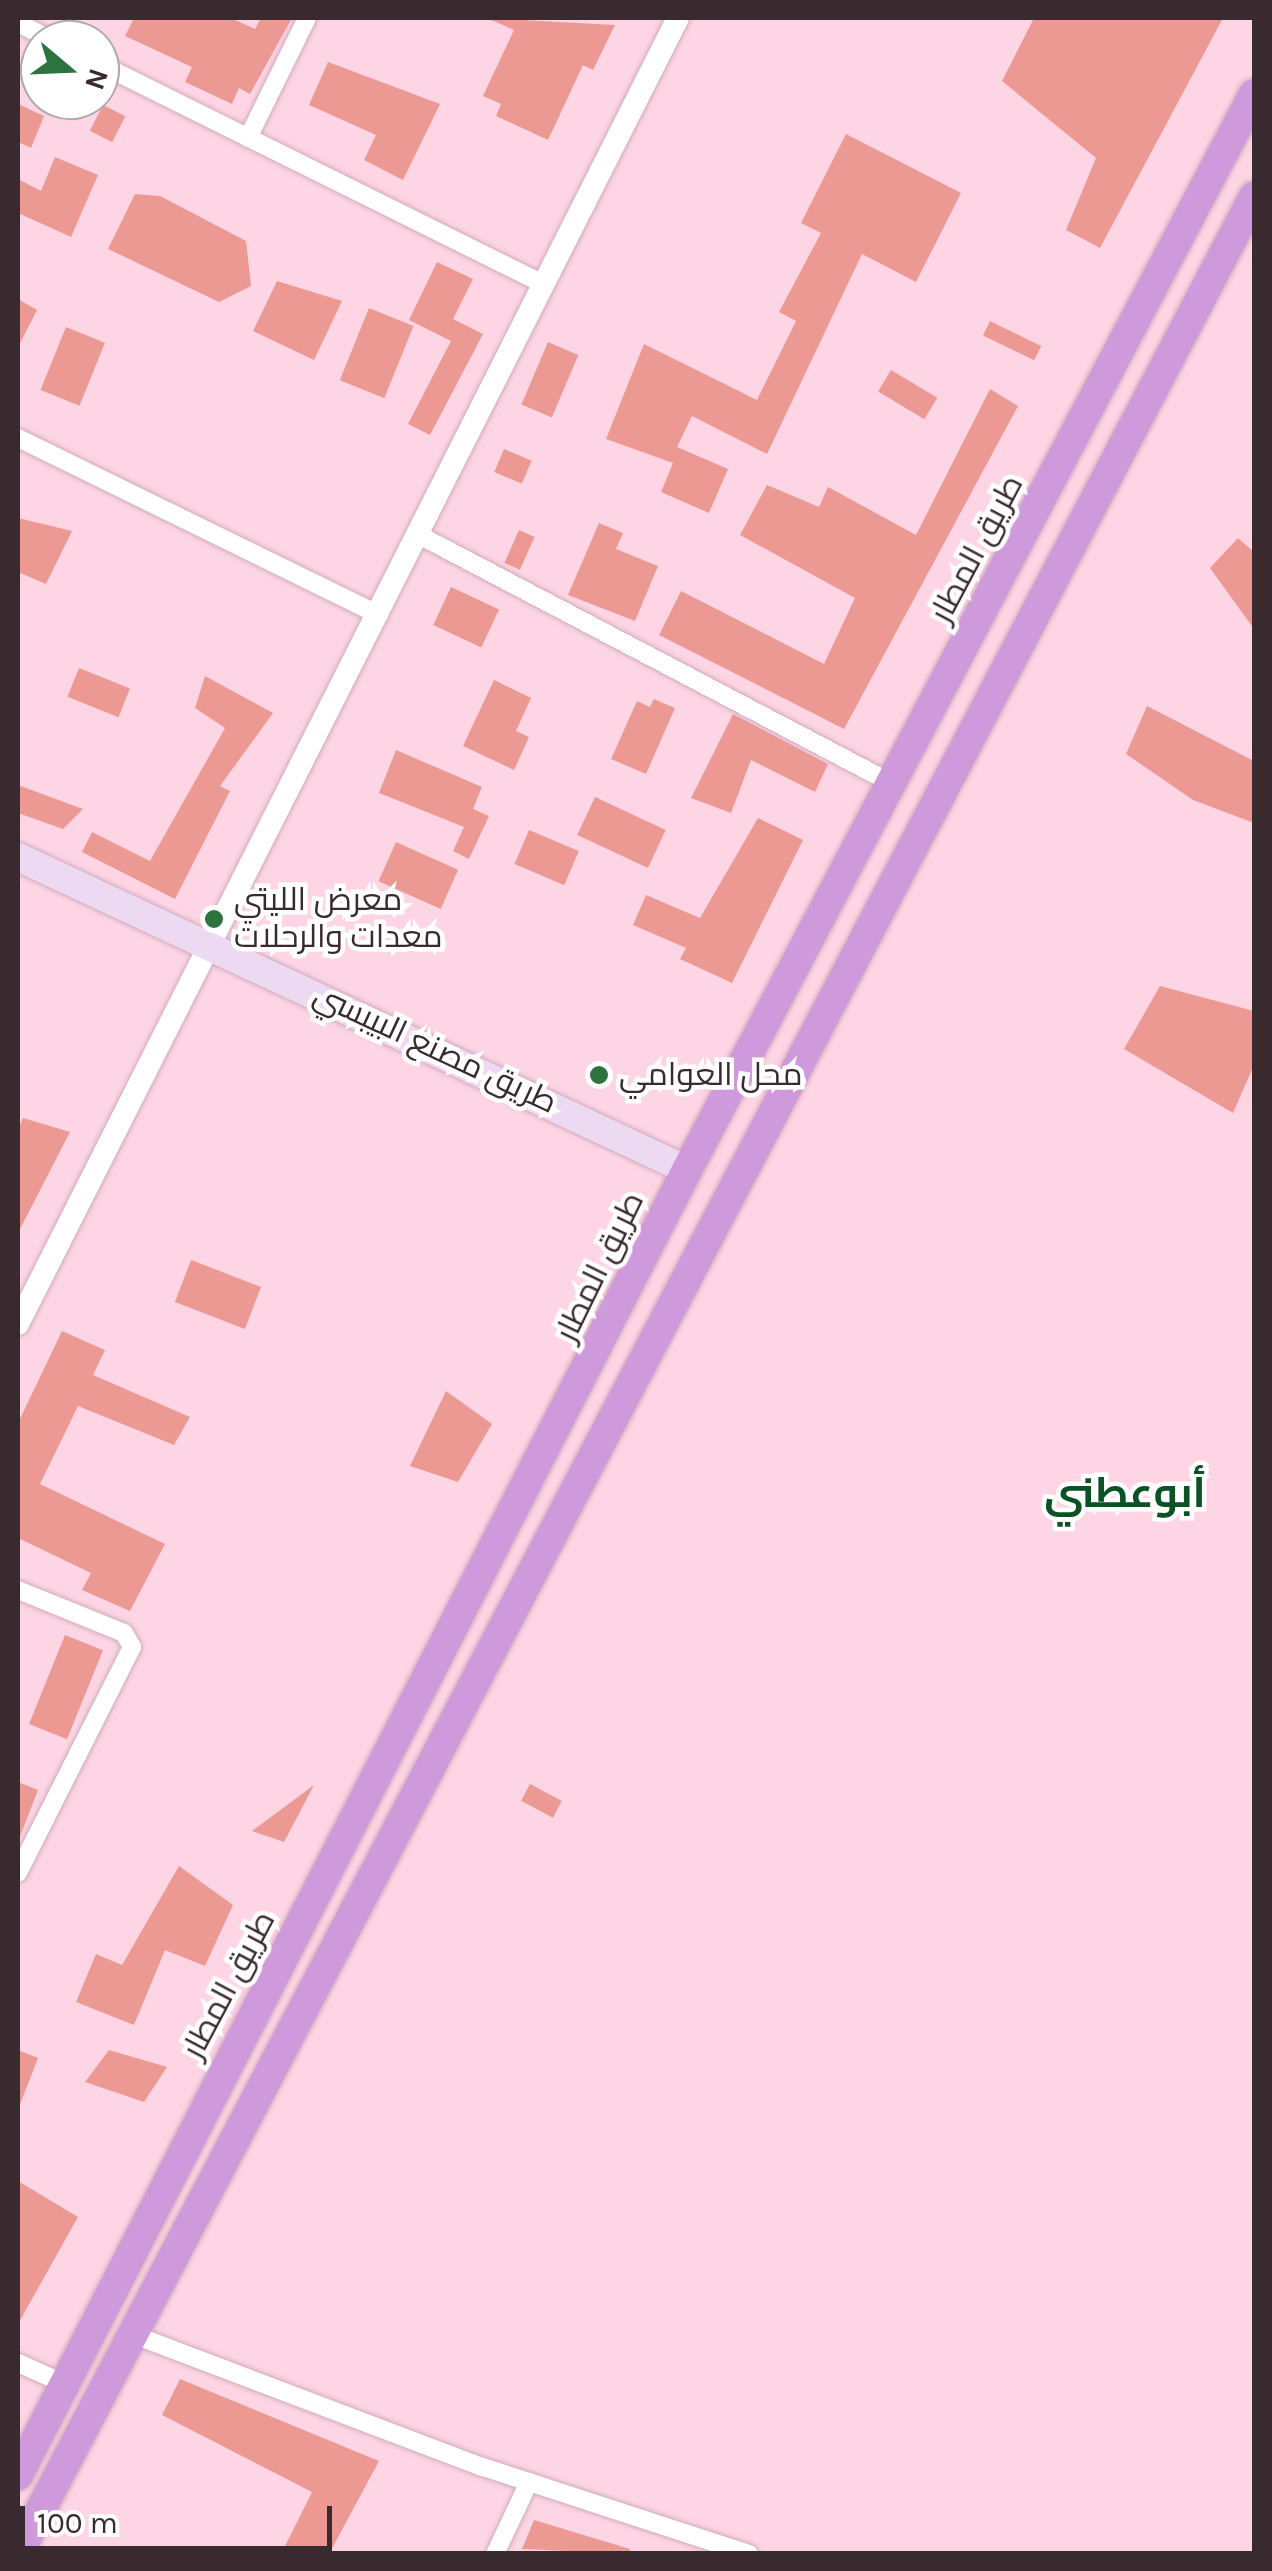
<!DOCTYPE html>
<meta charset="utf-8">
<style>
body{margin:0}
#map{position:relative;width:1272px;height:2571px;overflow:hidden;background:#fdd5e5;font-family:Karla,Cairo,sans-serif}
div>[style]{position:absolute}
.building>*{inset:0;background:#ec9994;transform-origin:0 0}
.roads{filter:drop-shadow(0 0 2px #d1abbb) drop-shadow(0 0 2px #d1abbb)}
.minor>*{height:18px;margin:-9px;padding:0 9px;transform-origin:9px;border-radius:9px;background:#fff}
.tertiary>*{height:22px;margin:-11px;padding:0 11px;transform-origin:11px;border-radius:11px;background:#fff}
.secondary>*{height:28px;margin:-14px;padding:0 14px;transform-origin:14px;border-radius:14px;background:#edd9f2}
.trunk>*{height:30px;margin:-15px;padding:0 15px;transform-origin:15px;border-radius:15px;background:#cf9adb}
.dots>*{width:28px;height:28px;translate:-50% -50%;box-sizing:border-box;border:5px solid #fff;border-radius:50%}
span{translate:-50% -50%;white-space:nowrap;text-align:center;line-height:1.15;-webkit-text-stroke:9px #fff;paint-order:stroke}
.street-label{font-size:32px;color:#392a30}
.poi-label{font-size:32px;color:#392a30}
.left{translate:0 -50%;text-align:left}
.district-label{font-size:42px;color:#0c5224;font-weight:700}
.frame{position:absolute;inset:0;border:20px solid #392a30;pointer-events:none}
.north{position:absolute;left:20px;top:20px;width:100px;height:100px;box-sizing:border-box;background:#fff;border:2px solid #b0aaac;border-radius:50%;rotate:109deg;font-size:28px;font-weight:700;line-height:40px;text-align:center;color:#392a30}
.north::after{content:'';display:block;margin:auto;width:35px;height:45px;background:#2c733f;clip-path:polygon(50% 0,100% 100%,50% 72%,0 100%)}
.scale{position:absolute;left:20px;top:2506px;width:312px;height:45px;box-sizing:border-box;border:5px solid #392a30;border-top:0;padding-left:12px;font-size:30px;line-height:35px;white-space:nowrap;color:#392a30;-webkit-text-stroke:8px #fff;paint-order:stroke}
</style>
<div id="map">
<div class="building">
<i style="clip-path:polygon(134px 18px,231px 18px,255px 29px,261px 18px,292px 18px,250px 94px,239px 88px,232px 104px,185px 82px,192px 67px,125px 36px)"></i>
<i style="clip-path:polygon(487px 18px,615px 25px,593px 70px,583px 65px,548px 140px,496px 116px,501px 104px,483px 96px,514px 30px)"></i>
<i style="clip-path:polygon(1034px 18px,1223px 18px,1100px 248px,1066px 230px,1096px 158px,1002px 81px)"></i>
<i style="clip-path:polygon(328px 62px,440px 104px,403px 180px,364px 160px,376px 135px,309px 105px)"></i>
<i style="clip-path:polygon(18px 104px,44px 116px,31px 148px,18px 142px)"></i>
<i style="left:103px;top:105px;width:25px;height:29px;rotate:27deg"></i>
<i style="clip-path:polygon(846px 134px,961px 193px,916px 282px,862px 254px,767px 454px,692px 416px,677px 447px,728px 469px,709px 513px,661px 492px,673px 463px,606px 439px,644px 344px,757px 400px,796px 321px,779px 312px,821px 233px,801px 223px)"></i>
<i style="clip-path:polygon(55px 157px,98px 175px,71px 237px,18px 213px,18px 179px,41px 191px)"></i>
<i style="clip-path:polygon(135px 194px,160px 196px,246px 241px,251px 286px,219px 302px,108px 249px)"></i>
<i style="clip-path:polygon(437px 262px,473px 279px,453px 319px,483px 334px,430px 435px,408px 424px,451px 341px,409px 320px)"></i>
<i style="clip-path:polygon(277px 281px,342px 301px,314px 360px,253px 331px)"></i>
<i style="clip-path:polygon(18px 299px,37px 310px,18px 347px)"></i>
<i style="left:369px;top:308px;width:48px;height:78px;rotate:22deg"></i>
<i style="left:990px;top:321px;width:57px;height:16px;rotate:26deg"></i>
<i style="left:66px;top:327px;width:42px;height:68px;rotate:22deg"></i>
<i style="left:548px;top:342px;width:33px;height:68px;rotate:23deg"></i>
<i style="left:891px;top:370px;width:54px;height:25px;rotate:31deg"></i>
<i style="clip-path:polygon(990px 389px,1018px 406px,844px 729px,659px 635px,681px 591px,824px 664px,855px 598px,740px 535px,767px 485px,819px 507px,828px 487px,916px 535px)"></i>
<i style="left:504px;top:449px;width:30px;height:25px;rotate:23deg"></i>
<i style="clip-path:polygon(18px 518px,72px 531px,46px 584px,18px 572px)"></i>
<i style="clip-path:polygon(599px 523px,623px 533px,616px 549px,658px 566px,635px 621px,568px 595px)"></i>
<i style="left:519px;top:530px;width:17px;height:36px;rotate:24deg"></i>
<i style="clip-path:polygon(1238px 538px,1254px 552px,1254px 629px,1210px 568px)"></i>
<i style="left:451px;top:587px;width:53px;height:42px;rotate:25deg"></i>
<i style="left:79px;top:668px;width:55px;height:31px;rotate:22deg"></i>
<i style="clip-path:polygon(205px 676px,273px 713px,220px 786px,230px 791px,175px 899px,82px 852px,92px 832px,150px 861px,225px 728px,195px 708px)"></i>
<i style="clip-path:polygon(494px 680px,531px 698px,516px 731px,529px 737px,514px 770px,463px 746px)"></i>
<i style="clip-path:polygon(654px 699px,675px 708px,646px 774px,611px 759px,637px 701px,650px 707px)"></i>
<i style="clip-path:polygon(1147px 706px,1254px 761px,1254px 823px,1193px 800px,1126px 754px)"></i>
<i style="clip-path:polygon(733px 714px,828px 764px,815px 792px,751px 760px,731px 813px,691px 798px)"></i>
<i style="clip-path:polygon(396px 750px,482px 787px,473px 809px,489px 816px,469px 859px,453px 851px,464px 827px,379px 793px)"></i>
<i style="clip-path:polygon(18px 785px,83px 809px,63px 829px,18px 813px)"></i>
<i style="left:595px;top:797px;width:78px;height:42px;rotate:25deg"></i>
<i style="clip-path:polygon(758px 818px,803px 840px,732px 983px,680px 959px,686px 948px,633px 925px,646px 895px,700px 918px)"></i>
<i style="left:529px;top:830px;width:54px;height:37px;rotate:23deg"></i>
<i style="left:396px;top:842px;width:68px;height:43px;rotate:24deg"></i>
<i style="clip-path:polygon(1160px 986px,1254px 1011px,1254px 1065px,1233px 1113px,1124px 1049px)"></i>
<i style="clip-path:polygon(23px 1118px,70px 1132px,18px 1233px,18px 1130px)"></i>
<i style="left:191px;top:1260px;width:75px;height:45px;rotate:21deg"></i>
<i style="clip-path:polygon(62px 1331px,105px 1350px,93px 1375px,190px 1417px,174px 1445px,78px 1406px,40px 1484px,165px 1544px,130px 1611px,82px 1590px,91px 1573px,18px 1538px,18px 1423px)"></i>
<i style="clip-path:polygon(446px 1391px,492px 1424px,458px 1482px,410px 1466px)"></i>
<i style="left:65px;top:1635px;width:41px;height:96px;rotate:22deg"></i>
<i style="clip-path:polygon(18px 1782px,38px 1790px,19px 1839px,18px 1839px)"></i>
<i style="left:530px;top:1784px;width:36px;height:19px;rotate:28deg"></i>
<i style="clip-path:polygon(314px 1785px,284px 1842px,252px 1831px)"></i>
<i style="clip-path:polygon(179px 1866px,233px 1905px,205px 1966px,165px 1950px,134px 2025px,76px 2002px,96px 1954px,122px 1965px)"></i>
<i style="clip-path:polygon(18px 2050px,38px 2058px,19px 2107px,18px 2107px)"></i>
<i style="clip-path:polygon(109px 2050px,167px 2067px,144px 2102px,85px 2082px)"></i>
<i style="clip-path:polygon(18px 2181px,78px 2217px,18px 2324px)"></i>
<i style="clip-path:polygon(180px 2379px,379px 2461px,329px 2554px,281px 2554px,312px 2492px,162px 2415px)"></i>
<i style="clip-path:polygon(534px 2520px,630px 2549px,629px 2554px,522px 2549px)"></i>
</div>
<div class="roads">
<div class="minor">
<i style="left:18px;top:23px;width:37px;rotate:27deg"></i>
<i style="left:100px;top:64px;width:496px;rotate:26.4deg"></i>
<i style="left:248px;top:138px;width:134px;rotate:-63.8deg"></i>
<i style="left:18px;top:438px;width:402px;rotate:26.1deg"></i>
<i style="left:419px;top:535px;width:535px;rotate:27.71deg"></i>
<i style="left:18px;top:1590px;width:114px;rotate:22.1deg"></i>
<i style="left:124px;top:1633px;width:16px;rotate:60deg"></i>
<i style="left:132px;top:1647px;width:253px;rotate:116.8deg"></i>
<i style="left:132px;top:2334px;width:375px;rotate:20.8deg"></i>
<i style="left:483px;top:2467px;width:280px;rotate:18.1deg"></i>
<i style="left:18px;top:2363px;width:51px;rotate:24.1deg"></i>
<i style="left:495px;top:2554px;width:80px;rotate:-64.7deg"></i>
</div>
<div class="tertiary">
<i style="left:18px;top:1324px;width:1463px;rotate:-63.19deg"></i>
</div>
<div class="secondary">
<i style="left:18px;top:857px;width:739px;rotate:25.07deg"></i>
</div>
<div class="trunk">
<i style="left:18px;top:2475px;width:1466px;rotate:-62.86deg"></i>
<i style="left:687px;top:1170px;width:1216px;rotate:-62.21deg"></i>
<i style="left:18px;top:2553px;width:2661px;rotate:-62.32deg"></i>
</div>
</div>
<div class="dots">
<i style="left:214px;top:919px;background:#2c733f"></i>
<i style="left:599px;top:1075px;background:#2c733f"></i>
</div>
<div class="street-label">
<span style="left:977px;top:549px;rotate:-62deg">طريق المطار</span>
<span style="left:435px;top:1049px;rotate:25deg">طريق مصنع البيبسي</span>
<span style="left:600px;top:1267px;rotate:-64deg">طريق المطار</span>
<span style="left:229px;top:1985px;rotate:-62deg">طريق المطار</span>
</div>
<div class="poi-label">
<span class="left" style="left:234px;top:919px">معرض الليتي<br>معدات والرحلات</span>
<span class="left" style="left:619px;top:1075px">محل العوامي</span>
</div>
<div class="district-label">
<span style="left:1125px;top:1493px">أبوعطني</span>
</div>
<div class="frame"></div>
<div class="north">N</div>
<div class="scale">100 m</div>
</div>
